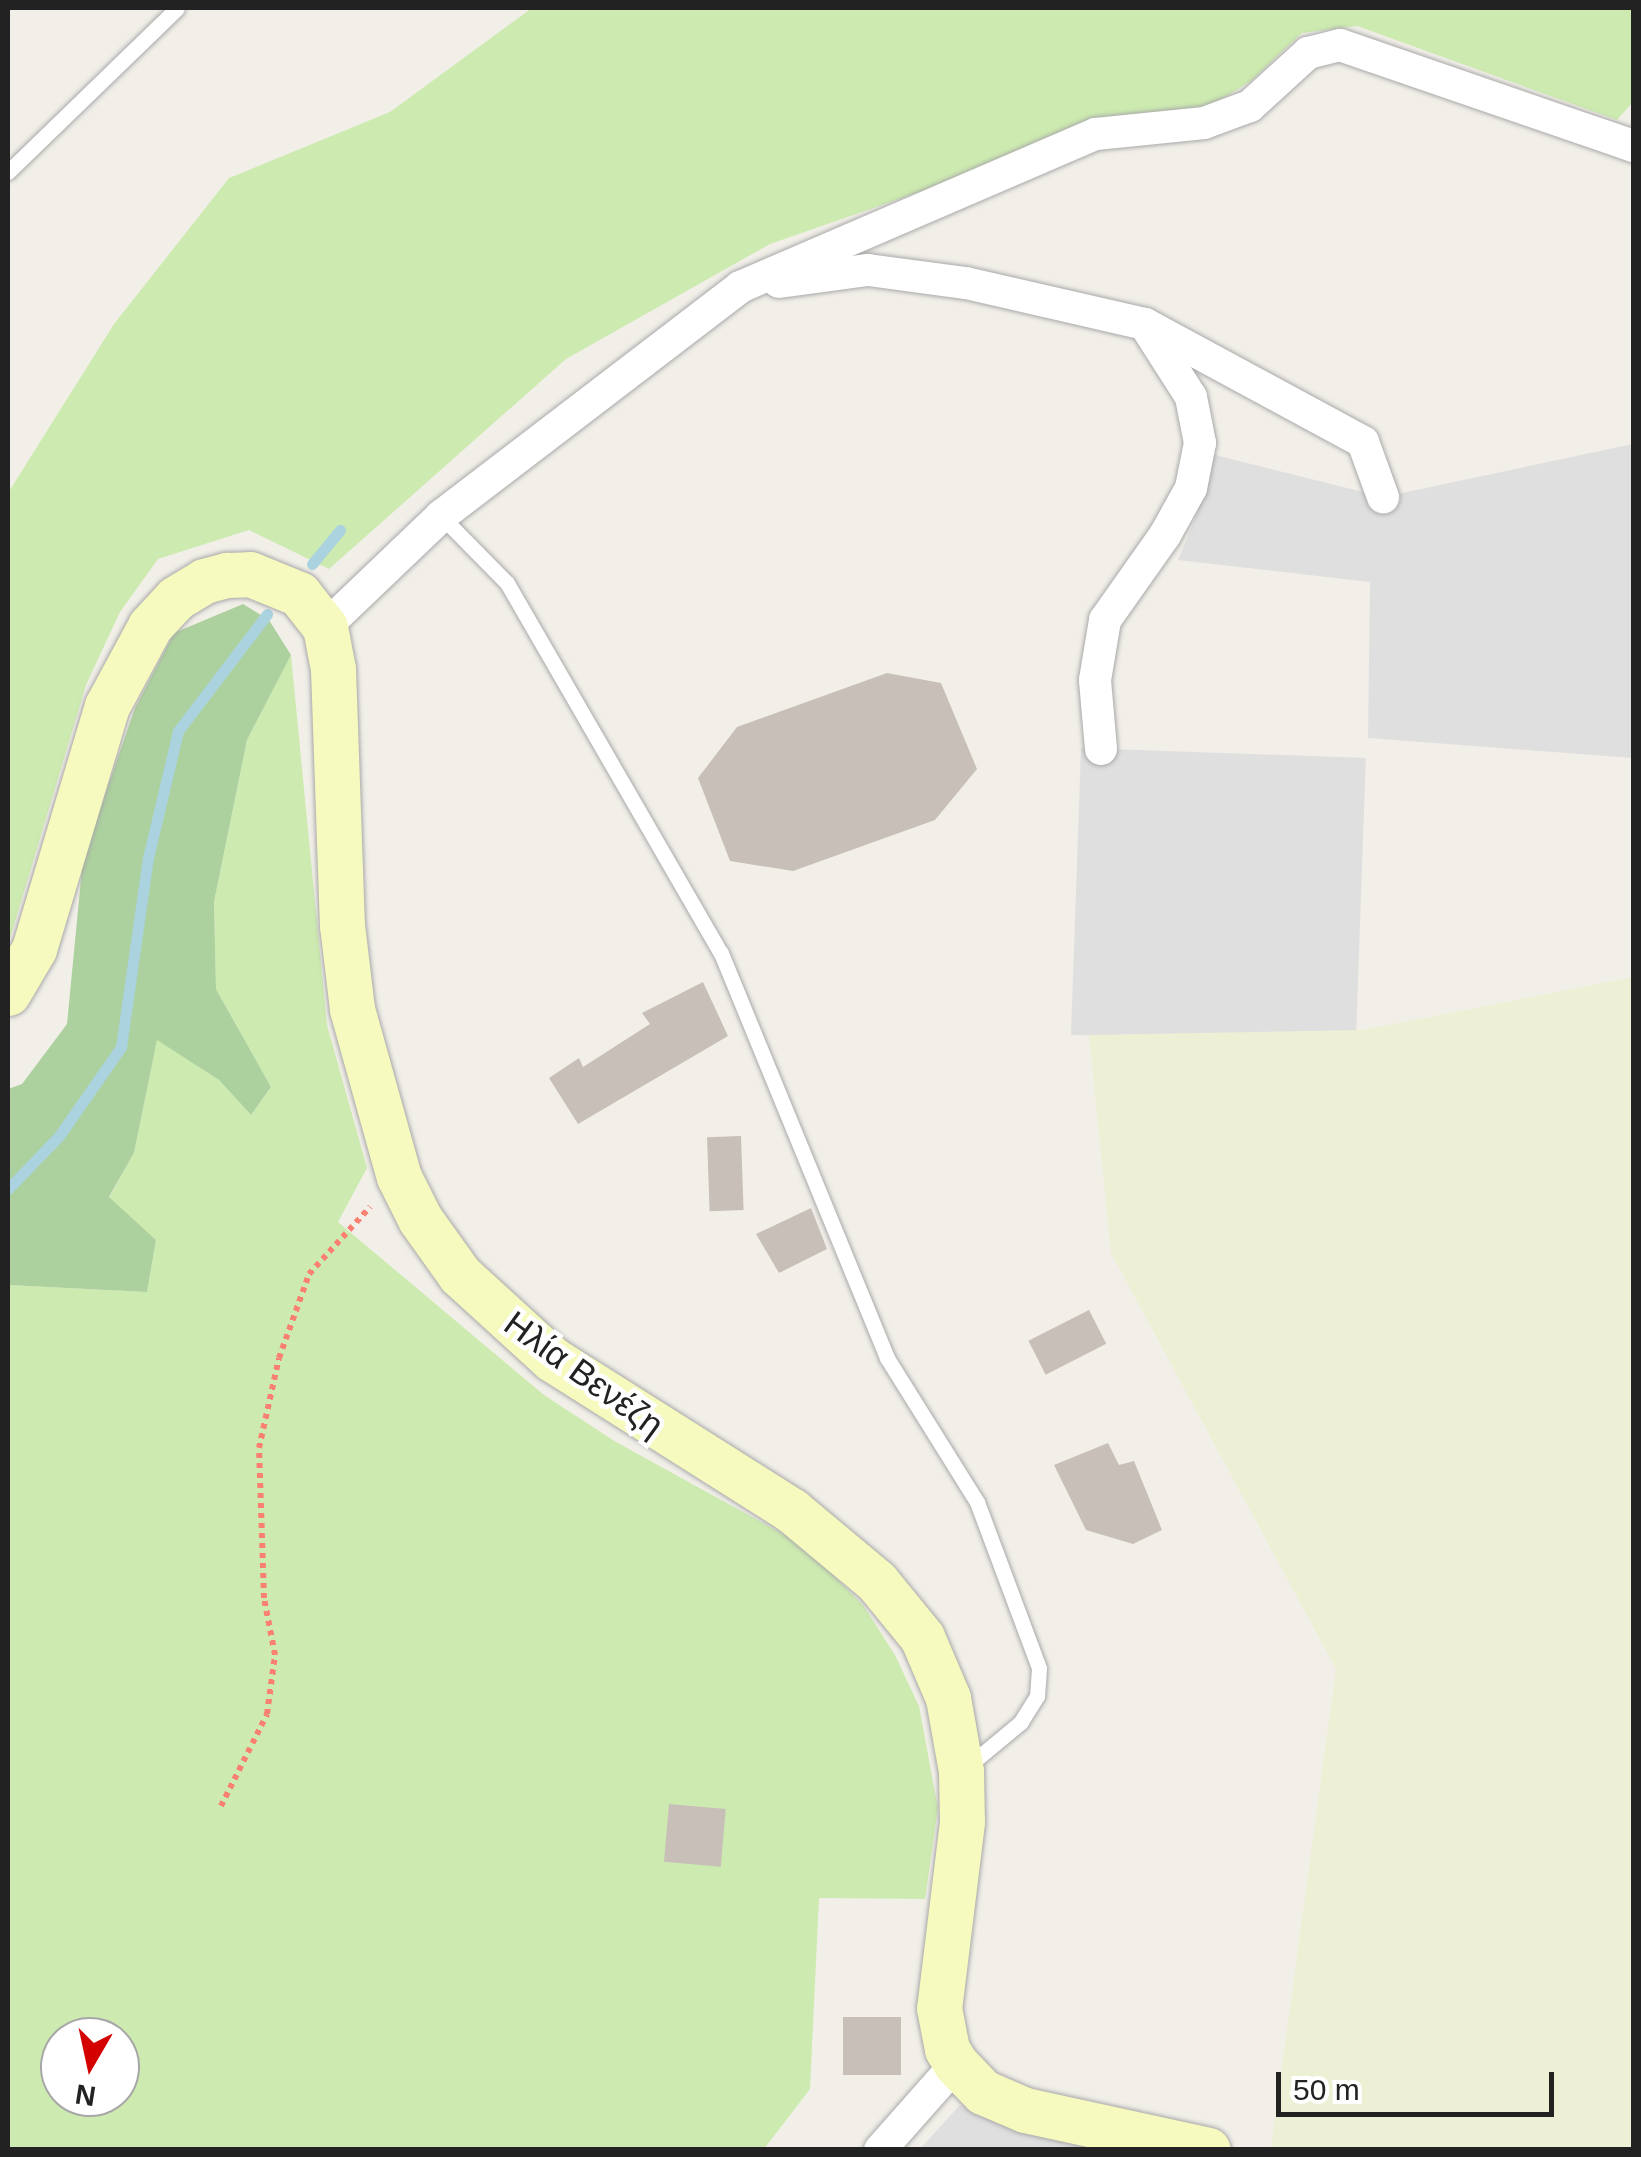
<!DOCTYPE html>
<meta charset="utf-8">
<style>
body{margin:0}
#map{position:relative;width:1641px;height:2157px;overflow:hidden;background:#f2efe9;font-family:Arial,sans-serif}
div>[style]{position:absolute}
.residential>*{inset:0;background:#e0dfdf;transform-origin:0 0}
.farmland>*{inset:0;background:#eef0d5}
.grass>*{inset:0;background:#cdebb0}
.forest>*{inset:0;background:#add19e}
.stream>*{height:11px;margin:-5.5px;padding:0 5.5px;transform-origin:5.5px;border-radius:5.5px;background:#aad3df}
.building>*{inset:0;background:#c7bfb8;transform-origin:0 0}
.path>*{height:6px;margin-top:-3px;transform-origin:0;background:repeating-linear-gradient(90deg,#fa8072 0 5px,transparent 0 10px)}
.roads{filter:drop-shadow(0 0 2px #a9a9a9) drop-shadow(0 0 2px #a9a9a9)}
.lane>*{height:15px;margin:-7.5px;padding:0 7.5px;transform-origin:7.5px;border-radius:7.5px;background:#fff}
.street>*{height:32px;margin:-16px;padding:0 16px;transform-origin:16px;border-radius:16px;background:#fff}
.secondary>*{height:45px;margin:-22.5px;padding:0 22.5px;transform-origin:22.5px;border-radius:22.5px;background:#f7fabf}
span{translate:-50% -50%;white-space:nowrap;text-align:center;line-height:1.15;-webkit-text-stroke:9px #fff;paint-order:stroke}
.street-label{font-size:35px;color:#222}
.frame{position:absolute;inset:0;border:10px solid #222;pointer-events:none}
.north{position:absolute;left:40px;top:2017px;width:100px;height:100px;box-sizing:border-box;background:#fff;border:2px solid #a7a7a7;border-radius:50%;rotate:189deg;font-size:28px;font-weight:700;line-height:40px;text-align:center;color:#222}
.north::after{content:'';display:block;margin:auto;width:35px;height:45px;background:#d40000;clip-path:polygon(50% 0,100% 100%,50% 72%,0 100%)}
.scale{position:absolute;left:1276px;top:2072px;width:278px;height:45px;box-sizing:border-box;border:5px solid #222;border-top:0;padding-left:12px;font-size:30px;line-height:35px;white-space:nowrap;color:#222;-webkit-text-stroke:8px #fff;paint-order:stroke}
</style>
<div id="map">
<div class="residential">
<i style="clip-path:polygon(1633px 444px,1633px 758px,1368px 738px,1370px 582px,1178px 560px,1196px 517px,1211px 454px,1383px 497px)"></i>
<i style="left:1081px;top:748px;width:285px;height:287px;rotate:2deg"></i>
<i style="clip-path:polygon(960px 2105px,1147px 2149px,919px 2150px)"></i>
</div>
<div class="farmland">
<i style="clip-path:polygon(1633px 977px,1633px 2149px,1271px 2147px,1336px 1669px,1111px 1253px,1089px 1035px,1363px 1030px)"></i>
</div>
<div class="grass">
<i style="clip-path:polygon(532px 8px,1633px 8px,1633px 102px,1617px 120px,1357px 26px,1302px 33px,1251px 81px,1209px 107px,1026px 155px,770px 244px,566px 359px,329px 569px,249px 530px,158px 559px,120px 612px,86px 685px,8px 945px,8px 493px,114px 324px,229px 178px,390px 112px)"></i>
<i style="clip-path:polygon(evenodd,291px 655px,327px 1025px,367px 1168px,338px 1222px,544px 1395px,616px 1442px,785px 1535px,832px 1574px,863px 1605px,895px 1655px,919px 1706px,938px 1809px,925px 1899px,819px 1898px,810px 2089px,764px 2149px,8px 2149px,8px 1285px,147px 1292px,156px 1240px,109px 1198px,134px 1153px,157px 1039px,219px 1080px,251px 1115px,271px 1087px,216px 989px,214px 902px,247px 740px,291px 655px,60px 2037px,120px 2037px,120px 2097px,60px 2097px,60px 2037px)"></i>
</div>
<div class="forest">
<i style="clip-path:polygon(243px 604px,269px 620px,291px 655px,247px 740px,214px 902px,216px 989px,271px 1087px,251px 1115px,219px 1080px,157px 1040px,134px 1153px,109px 1197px,156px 1240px,147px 1292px,8px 1285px,8px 1089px,22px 1084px,67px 1024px,83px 858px,135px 708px,174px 633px)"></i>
</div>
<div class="stream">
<i style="left:312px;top:564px;width:44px;rotate:-50.5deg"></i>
<i style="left:8px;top:1189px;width:74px;rotate:-46.1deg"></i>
<i style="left:59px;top:1136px;width:108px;rotate:-55.1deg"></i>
<i style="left:121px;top:1047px;width:191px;rotate:-81.9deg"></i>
<i style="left:148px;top:858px;width:130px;rotate:-76.7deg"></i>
<i style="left:178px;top:731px;width:147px;rotate:-52.7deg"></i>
</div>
<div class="building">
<i style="clip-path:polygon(887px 673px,941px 683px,977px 769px,935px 820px,793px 871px,730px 861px,698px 778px,737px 727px)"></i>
<i style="clip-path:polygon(703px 982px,728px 1036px,578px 1124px,549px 1078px,579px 1058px,583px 1067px,650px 1024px,642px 1013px)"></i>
<i style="left:741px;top:1136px;width:74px;height:34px;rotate:88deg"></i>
<i style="clip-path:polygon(811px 1208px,827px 1249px,779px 1273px,756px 1234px)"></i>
<i style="left:1089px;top:1310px;width:38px;height:68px;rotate:63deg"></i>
<i style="clip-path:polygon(1108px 1443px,1119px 1465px,1134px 1461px,1162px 1530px,1133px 1544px,1086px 1530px,1054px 1465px)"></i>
<i style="left:669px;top:1804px;width:57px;height:58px;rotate:5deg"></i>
<i style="left:843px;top:2017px;width:58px;height:58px"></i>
</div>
<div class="path">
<i style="left:221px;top:1806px;width:103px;rotate:-63.4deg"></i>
<i style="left:267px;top:1714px;width:60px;rotate:-82.3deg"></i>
<i style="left:275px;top:1655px;width:58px;rotate:-100.9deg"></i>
<i style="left:264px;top:1598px;width:150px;rotate:-91.9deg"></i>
<i style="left:259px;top:1448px;width:92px;rotate:-77.5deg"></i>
<i style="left:279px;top:1358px;width:89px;rotate:-70.3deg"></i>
<i style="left:309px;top:1274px;width:91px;rotate:-47.7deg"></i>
</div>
<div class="roads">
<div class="lane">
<i style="left:8px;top:172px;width:235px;rotate:-44.1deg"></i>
<i style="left:441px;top:516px;width:94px;rotate:45.4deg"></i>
<i style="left:507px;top:583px;width:427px;rotate:60deg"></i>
<i style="left:721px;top:953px;width:438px;rotate:67.7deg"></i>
<i style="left:887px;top:1358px;width:170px;rotate:58deg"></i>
<i style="left:977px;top:1502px;width:177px;rotate:69.5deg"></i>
<i style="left:1039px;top:1668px;width:28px;rotate:94deg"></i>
<i style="left:1037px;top:1696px;width:31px;rotate:122deg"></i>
<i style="left:1021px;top:1722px;width:69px;rotate:140.3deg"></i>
</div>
<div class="street">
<i style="left:779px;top:282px;width:90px;rotate:-7.7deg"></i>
<i style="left:868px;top:270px;width:99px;rotate:7.6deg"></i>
<i style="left:966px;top:283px;width:184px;rotate:12.9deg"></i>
<i style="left:1145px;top:324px;width:248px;rotate:28.4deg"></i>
<i style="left:1363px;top:442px;width:59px;rotate:70deg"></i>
<i style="left:325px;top:627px;width:161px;rotate:-43.7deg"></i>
<i style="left:441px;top:516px;width:377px;rotate:-37.4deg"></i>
<i style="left:740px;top:287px;width:387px;rotate:-23.3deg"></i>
<i style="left:1096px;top:134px;width:109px;rotate:-5.8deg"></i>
<i style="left:1204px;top:123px;width:49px;rotate:-20.3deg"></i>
<i style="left:1250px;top:106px;width:79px;rotate:-42.4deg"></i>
<i style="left:1308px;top:53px;width:33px;rotate:-14deg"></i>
<i style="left:1340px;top:45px;width:311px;rotate:19deg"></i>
<i style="left:1101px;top:749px;width:69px;rotate:-95deg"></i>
<i style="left:1095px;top:680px;width:61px;rotate:-80.5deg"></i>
<i style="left:1105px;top:620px;width:104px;rotate:-54.8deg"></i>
<i style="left:1165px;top:535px;width:54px;rotate:-61deg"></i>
<i style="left:1191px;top:488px;width:46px;rotate:-78.7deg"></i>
<i style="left:1200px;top:443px;width:47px;rotate:-101.1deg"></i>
<i style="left:1191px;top:397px;width:82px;rotate:-122.5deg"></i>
<i style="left:880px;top:2150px;width:115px;rotate:-48.5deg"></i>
</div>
<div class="secondary">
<i style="left:8px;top:993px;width:51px;rotate:-59.4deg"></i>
<i style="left:34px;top:949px;width:254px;rotate:-73.3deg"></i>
<i style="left:107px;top:706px;width:91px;rotate:-61.7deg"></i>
<i style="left:150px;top:626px;width:38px;rotate:-47deg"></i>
<i style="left:176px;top:598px;width:33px;rotate:-31deg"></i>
<i style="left:204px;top:581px;width:24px;rotate:-15deg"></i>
<i style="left:227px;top:575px;width:23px;rotate:-2deg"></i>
<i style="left:250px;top:574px;width:53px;rotate:22.2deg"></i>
<i style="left:299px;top:594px;width:42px;rotate:51.8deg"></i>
<i style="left:325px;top:627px;width:43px;rotate:79.2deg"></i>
<i style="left:333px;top:669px;width:256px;rotate:88deg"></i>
<i style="left:342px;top:925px;width:85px;rotate:83.2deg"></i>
<i style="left:352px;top:1009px;width:174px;rotate:74.4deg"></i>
<i style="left:399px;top:1177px;width:47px;rotate:63.4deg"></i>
<i style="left:420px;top:1219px;width:69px;rotate:54.5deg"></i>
<i style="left:460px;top:1275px;width:125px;rotate:42.4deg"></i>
<i style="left:552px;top:1359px;width:283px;rotate:32.3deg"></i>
<i style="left:791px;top:1510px;width:112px;rotate:39.9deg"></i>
<i style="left:877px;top:1582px;width:71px;rotate:50.7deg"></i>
<i style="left:922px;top:1637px;width:66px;rotate:66.9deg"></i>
<i style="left:948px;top:1698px;width:74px;rotate:79.9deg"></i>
<i style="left:961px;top:1771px;width:51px;rotate:88.9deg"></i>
<i style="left:962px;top:1822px;width:187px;rotate:97deg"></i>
<i style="left:939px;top:2008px;width:42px;rotate:79deg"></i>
<i style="left:947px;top:2049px;width:17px;rotate:59deg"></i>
<i style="left:956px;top:2064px;width:39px;rotate:46deg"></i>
<i style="left:983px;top:2092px;width:46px;rotate:23.2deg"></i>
<i style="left:1025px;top:2110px;width:187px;rotate:12.3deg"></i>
</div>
</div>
<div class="street-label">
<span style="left:584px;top:1374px;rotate:36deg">Ηλία Βενέζη</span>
</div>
<div class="frame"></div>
<div class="north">N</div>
<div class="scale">50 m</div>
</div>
